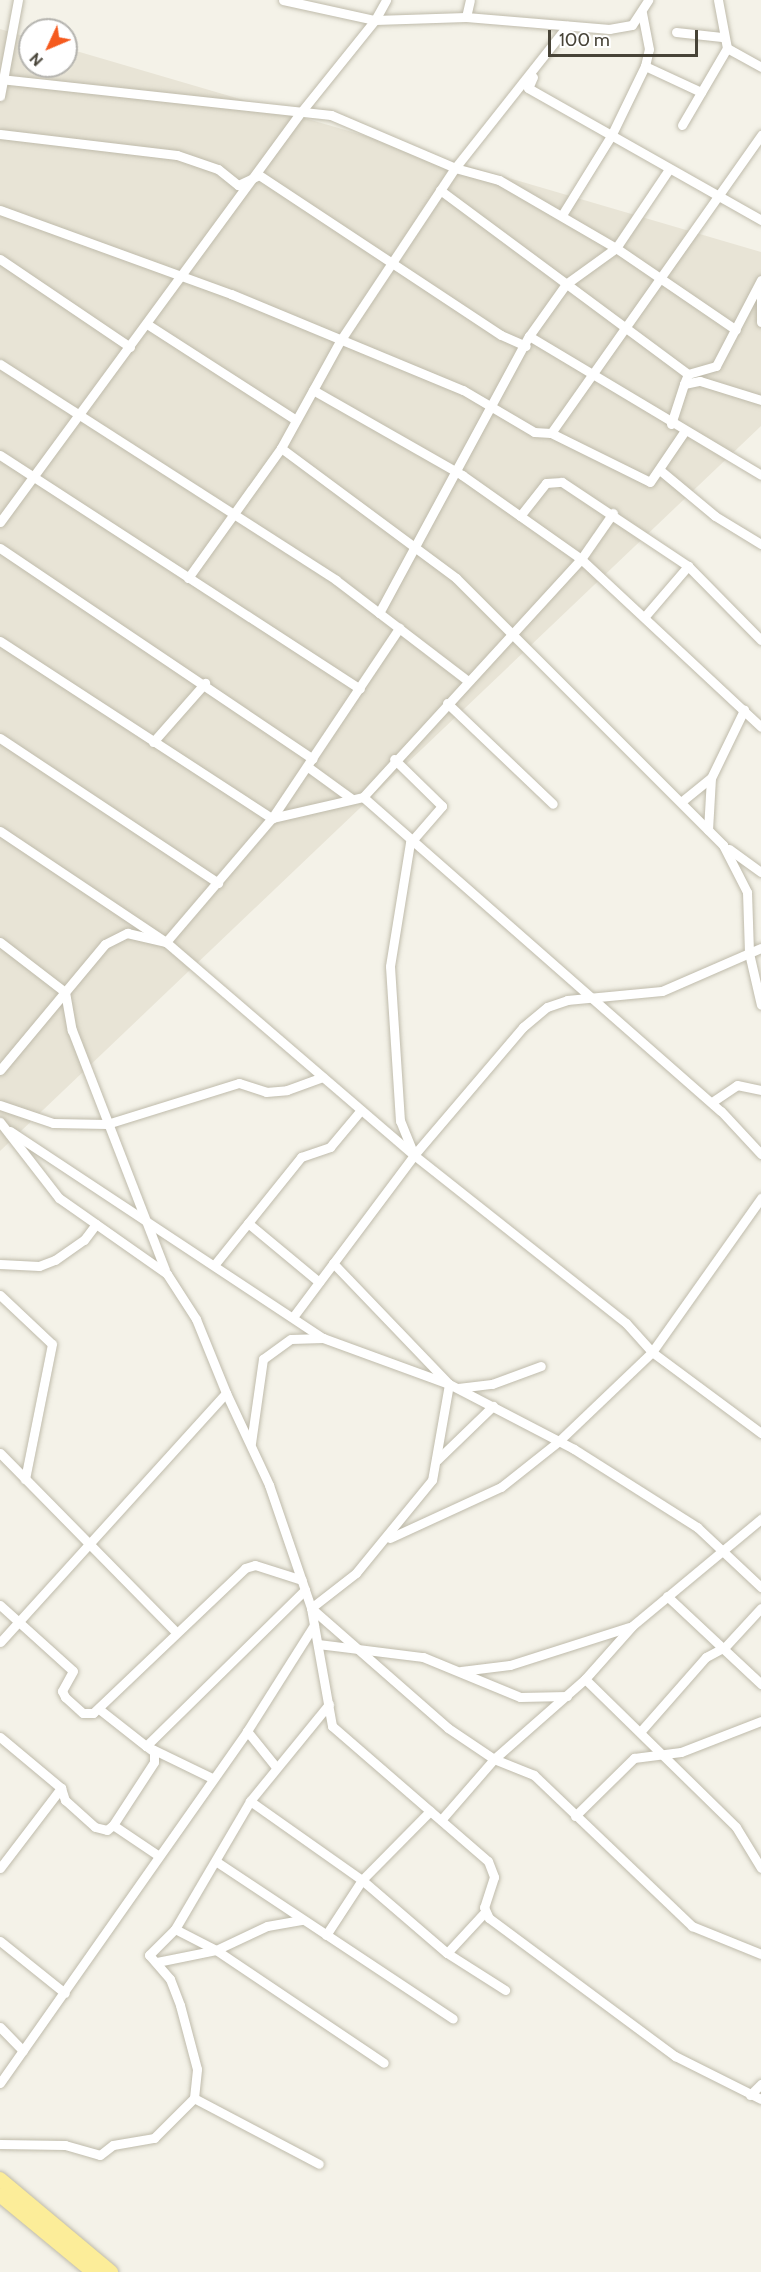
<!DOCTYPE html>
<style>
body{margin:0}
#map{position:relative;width:761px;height:2272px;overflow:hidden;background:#f4f2e8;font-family:Cabin,sans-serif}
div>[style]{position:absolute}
.residential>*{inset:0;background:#e8e4d6}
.roads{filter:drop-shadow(0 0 2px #bfbbab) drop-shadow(0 0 2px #bfbbab)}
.street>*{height:9px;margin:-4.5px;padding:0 4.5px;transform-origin:4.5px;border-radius:4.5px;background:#fff}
.primary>*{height:14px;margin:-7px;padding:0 7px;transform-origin:7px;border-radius:7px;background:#fced99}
span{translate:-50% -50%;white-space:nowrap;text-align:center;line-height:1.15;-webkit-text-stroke:4.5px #fff;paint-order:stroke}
.north{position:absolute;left:18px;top:18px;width:60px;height:60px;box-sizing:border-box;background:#fff;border:2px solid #b5b4af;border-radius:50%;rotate:226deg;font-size:16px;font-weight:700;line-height:24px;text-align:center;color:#474337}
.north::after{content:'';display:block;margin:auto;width:21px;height:27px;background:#f55a1e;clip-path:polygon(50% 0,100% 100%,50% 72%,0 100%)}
.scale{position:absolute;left:548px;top:30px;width:150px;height:27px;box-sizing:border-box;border:3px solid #474337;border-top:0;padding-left:8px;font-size:18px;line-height:21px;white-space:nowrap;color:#474337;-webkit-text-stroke:4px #fff;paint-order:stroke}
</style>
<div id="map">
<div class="residential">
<i style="clip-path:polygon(0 29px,30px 38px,30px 66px,66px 66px,66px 48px,761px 252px,761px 426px,0 1151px)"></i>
</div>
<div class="roads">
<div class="street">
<i style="left:283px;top:0;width:94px;rotate:12.3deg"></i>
<i style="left:375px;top:20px;width:23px;rotate:-61deg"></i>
<i style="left:718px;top:0;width:49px;rotate:79.4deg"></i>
<i style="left:727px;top:48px;width:39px;rotate:29deg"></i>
<i style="left:466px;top:17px;width:17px;rotate:-77deg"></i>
<i style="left:676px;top:32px;width:46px;rotate:6.2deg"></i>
<i style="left:645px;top:66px;width:62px;rotate:24.9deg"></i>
<i style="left:533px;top:77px;width:12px;rotate:114deg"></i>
<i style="left:528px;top:88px;width:268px;rotate:29.5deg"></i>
<i style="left:0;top:79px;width:333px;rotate:6.2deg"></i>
<i style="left:331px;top:115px;width:135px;rotate:23.1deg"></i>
<i style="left:455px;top:168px;width:46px;rotate:15.3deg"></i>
<i style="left:499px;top:180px;width:135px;rotate:30.2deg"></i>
<i style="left:616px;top:248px;width:145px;rotate:34.3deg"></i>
<i style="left:0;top:96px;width:98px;rotate:-79.4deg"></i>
<i style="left:682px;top:125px;width:89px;rotate:-59.7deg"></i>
<i style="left:0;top:134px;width:178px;rotate:6.8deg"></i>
<i style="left:177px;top:155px;width:43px;rotate:18.9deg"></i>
<i style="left:218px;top:169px;width:26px;rotate:39deg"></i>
<i style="left:238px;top:185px;width:23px;rotate:-25deg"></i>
<i style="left:259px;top:175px;width:290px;rotate:33.5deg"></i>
<i style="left:501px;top:335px;width:27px;rotate:24deg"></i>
<i style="left:440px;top:190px;width:309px;rotate:36.6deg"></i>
<i style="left:0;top:210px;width:246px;rotate:20deg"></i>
<i style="left:231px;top:294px;width:251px;rotate:22.5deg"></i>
<i style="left:463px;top:390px;width:82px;rotate:30.6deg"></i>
<i style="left:534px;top:432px;width:17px;rotate:3deg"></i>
<i style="left:551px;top:433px;width:110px;rotate:26.3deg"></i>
<i style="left:650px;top:482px;width:60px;rotate:-55.8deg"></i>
<i style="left:562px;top:215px;width:93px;rotate:-58.2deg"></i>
<i style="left:611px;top:136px;width:78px;rotate:-64.1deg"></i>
<i style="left:645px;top:66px;width:17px;rotate:-77deg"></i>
<i style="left:649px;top:49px;width:37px;rotate:-101deg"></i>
<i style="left:0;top:259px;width:157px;rotate:34.1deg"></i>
<i style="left:761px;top:288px;width:34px;rotate:90deg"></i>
<i style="left:147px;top:324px;width:177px;rotate:32.8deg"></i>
<i style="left:529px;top:336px;width:270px;rotate:30.9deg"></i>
<i style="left:0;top:364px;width:399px;rotate:32.7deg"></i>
<i style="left:336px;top:580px;width:165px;rotate:37.4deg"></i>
<i style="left:684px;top:384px;width:11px;rotate:-68deg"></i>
<i style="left:688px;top:374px;width:29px;rotate:-16deg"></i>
<i style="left:716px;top:366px;width:97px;rotate:-62.4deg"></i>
<i style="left:313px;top:390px;width:172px;rotate:29.7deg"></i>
<i style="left:462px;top:475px;width:146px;rotate:35.2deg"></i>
<i style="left:581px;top:559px;width:246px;rotate:43deg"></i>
<i style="left:671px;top:424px;width:42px;rotate:-72deg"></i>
<i style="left:684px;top:384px;width:16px;rotate:-11deg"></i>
<i style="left:700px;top:381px;width:64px;rotate:17.3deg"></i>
<i style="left:551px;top:433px;width:365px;rotate:-54.8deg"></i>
<i style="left:281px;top:448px;width:218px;rotate:36.6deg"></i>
<i style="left:456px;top:578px;width:378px;rotate:45deg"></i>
<i style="left:723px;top:845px;width:53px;rotate:62.9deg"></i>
<i style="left:747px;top:892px;width:61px;rotate:88.1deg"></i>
<i style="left:749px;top:953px;width:53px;rotate:77deg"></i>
<i style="left:0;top:455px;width:429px;rotate:33deg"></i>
<i style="left:661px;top:471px;width:70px;rotate:39.8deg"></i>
<i style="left:715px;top:516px;width:54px;rotate:31.3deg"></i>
<i style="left:520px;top:516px;width:42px;rotate:-51.8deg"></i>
<i style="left:546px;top:483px;width:16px;rotate:-4deg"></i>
<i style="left:562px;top:482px;width:151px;rotate:33.7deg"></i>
<i style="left:688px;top:566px;width:104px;rotate:45.4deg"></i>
<i style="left:0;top:522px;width:509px;rotate:-53.72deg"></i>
<i style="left:301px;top:112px;width:118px;rotate:-51.2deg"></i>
<i style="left:375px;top:20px;width:91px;rotate:-1.9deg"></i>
<i style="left:466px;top:17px;width:144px;rotate:4.8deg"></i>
<i style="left:609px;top:29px;width:23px;rotate:-10deg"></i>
<i style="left:632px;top:25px;width:30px;rotate:-57deg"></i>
<i style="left:0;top:548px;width:377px;rotate:34deg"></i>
<i style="left:188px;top:578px;width:160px;rotate:-54.4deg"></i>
<i style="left:281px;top:448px;width:122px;rotate:-61.1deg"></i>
<i style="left:340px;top:341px;width:208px;rotate:-56.4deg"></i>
<i style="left:455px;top:168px;width:181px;rotate:-51.7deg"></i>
<i style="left:379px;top:613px;width:315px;rotate:-61.6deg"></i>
<i style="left:529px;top:336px;width:64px;rotate:-54.6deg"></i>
<i style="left:566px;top:284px;width:62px;rotate:-35.8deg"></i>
<i style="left:616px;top:248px;width:95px;rotate:-56.1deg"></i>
<i style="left:646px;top:615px;width:65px;rotate:-49.4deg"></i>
<i style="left:0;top:641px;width:325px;rotate:33.1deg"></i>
<i style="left:272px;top:818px;width:93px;rotate:-13deg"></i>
<i style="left:363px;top:797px;width:323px;rotate:-47.5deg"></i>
<i style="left:581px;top:559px;width:56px;rotate:-55.2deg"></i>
<i style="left:447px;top:703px;width:146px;rotate:43.6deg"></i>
<i style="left:0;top:738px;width:262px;rotate:33.6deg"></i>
<i style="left:153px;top:742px;width:79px;rotate:-48.6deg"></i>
<i style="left:308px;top:767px;width:54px;rotate:36deg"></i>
<i style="left:363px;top:797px;width:476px;rotate:41.3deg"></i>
<i style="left:721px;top:1111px;width:59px;rotate:47.1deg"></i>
<i style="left:681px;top:802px;width:38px;rotate:-39deg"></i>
<i style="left:708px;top:830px;width:52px;rotate:-86.7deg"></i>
<i style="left:711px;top:778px;width:76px;rotate:-64.1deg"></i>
<i style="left:0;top:831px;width:200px;rotate:33.8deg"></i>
<i style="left:166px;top:942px;width:327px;rotate:40.7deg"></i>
<i style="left:414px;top:1155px;width:270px;rotate:38.4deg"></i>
<i style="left:626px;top:1323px;width:39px;rotate:48deg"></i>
<i style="left:652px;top:1352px;width:136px;rotate:36.6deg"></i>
<i style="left:729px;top:849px;width:39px;rotate:36deg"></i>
<i style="left:0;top:942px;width:82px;rotate:37.6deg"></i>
<i style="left:65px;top:992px;width:39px;rotate:80deg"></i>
<i style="left:72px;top:1030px;width:257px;rotate:68.8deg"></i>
<i style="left:0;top:1070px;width:164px;rotate:-50.2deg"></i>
<i style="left:105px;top:944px;width:25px;rotate:-27deg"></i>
<i style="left:127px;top:933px;width:40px;rotate:13deg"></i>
<i style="left:166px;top:942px;width:163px;rotate:-49.5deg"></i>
<i style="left:272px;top:818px;width:229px;rotate:-56.2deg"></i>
<i style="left:712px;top:1102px;width:30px;rotate:-34deg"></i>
<i style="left:737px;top:1085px;width:25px;rotate:12deg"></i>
<i style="left:0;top:1105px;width:56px;rotate:18.8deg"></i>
<i style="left:53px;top:1123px;width:54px;rotate:1.1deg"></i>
<i style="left:107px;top:1124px;width:138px;rotate:-17.3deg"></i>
<i style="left:239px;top:1083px;width:28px;rotate:18deg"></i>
<i style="left:266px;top:1092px;width:21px;rotate:-5deg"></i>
<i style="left:287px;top:1090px;width:38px;rotate:-20deg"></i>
<i style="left:0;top:1122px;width:96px;rotate:52.2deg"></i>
<i style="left:59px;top:1198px;width:132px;rotate:35.1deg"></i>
<i style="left:167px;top:1274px;width:54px;rotate:57.2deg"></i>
<i style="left:196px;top:1319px;width:80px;rotate:67.9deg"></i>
<i style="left:226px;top:1393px;width:336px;rotate:132.2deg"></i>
<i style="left:10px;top:1131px;width:375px;rotate:33.5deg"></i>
<i style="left:414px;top:1155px;width:168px;rotate:-49.6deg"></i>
<i style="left:523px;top:1027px;width:31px;rotate:-40deg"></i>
<i style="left:547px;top:1007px;width:21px;rotate:-19deg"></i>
<i style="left:567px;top:1000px;width:95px;rotate:-5.4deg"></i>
<i style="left:662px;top:991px;width:108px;rotate:-23.5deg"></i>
<i style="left:333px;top:1263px;width:168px;rotate:46.2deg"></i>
<i style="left:449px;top:1384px;width:97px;rotate:100deg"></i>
<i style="left:432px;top:1480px;width:120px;rotate:129.3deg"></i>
<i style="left:356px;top:1573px;width:57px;rotate:142.1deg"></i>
<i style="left:311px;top:1608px;width:182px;rotate:41.2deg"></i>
<i style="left:448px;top:1728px;width:55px;rotate:34deg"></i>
<i style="left:494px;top:1759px;width:43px;rotate:21.8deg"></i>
<i style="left:534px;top:1775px;width:219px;rotate:43.7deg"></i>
<i style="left:692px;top:1926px;width:74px;rotate:22.1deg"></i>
<i style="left:0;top:1264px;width:39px;rotate:3deg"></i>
<i style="left:39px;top:1266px;width:17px;rotate:-21deg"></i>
<i style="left:55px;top:1260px;width:35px;rotate:-35deg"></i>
<i style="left:84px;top:1240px;width:20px;rotate:-53deg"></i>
<i style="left:215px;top:1264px;width:53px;rotate:-51.2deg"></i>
<i style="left:319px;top:1282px;width:92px;rotate:-140.3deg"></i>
<i style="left:248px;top:1223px;width:85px;rotate:-51.2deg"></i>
<i style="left:301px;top:1157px;width:31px;rotate:-19deg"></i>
<i style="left:330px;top:1147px;width:48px;rotate:-50deg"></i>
<i style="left:0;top:1295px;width:71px;rotate:43.3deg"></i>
<i style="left:52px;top:1344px;width:138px;rotate:101.3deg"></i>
<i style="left:293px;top:1317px;width:202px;rotate:-53.2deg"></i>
<i style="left:414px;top:1155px;width:37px;rotate:-112deg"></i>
<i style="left:400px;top:1121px;width:155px;rotate:-93.7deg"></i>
<i style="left:390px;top:966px;width:125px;rotate:-80.8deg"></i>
<i style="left:410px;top:843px;width:49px;rotate:-49.1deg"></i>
<i style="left:442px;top:806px;width:67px;rotate:-135.6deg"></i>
<i style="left:458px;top:1388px;width:34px;rotate:-7deg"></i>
<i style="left:492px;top:1384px;width:52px;rotate:-20.2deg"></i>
<i style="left:226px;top:1393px;width:102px;rotate:64.9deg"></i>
<i style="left:269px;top:1485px;width:130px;rotate:71.1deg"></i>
<i style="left:311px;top:1608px;width:120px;rotate:79.9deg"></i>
<i style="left:332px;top:1726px;width:206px;rotate:40.9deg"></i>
<i style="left:488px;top:1861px;width:17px;rotate:69deg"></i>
<i style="left:494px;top:1877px;width:32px;rotate:108deg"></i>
<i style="left:484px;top:1907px;width:12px;rotate:66deg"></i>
<i style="left:489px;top:1918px;width:232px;rotate:36.6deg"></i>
<i style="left:675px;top:2056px;width:96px;rotate:26.6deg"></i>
<i style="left:251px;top:1443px;width:85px;rotate:-81.9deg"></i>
<i style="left:263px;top:1359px;width:34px;rotate:-36deg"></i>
<i style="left:291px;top:1339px;width:32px;rotate:-2deg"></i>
<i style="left:323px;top:1338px;width:134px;rotate:20.1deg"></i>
<i style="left:449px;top:1384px;width:141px;rotate:27.5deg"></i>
<i style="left:574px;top:1449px;width:146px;rotate:32.4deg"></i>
<i style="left:697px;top:1527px;width:88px;rotate:43.2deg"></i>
<i style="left:0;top:1453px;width:251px;rotate:45.5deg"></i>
<i style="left:437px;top:1460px;width:78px;rotate:-44deg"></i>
<i style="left:390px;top:1538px;width:122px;rotate:-24.7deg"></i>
<i style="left:501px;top:1487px;width:74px;rotate:-38.4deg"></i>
<i style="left:559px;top:1441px;width:129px;rotate:-43.7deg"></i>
<i style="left:652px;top:1352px;width:189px;rotate:-54.7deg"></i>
<i style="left:667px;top:1596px;width:129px;rotate:43.1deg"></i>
<i style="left:0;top:1605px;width:98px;rotate:42.1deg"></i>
<i style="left:73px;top:1671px;width:23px;rotate:119deg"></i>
<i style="left:62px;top:1691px;width:7px;rotate:63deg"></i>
<i style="left:65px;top:1697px;width:24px;rotate:42deg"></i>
<i style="left:83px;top:1713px;width:10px"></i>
<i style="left:93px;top:1713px;width:210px;rotate:-43.6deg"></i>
<i style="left:245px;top:1568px;width:10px;rotate:-17deg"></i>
<i style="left:255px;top:1565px;width:49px;rotate:17.7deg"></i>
<i style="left:318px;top:1644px;width:106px;rotate:7.1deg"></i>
<i style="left:423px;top:1657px;width:105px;rotate:22.4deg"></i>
<i style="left:520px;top:1697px;width:47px;rotate:-1.2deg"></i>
<i style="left:461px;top:1671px;width:49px;rotate:-7deg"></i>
<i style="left:510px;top:1665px;width:125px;rotate:-17.7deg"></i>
<i style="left:585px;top:1679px;width:211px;rotate:44.4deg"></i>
<i style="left:736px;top:1827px;width:48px;rotate:58.6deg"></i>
<i style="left:99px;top:1709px;width:60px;rotate:38.2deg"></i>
<i style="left:146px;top:1746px;width:73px;rotate:25.9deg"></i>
<i style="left:247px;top:1731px;width:46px;rotate:51.1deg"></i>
<i style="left:640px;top:1732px;width:100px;rotate:-48.7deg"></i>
<i style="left:706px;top:1657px;width:21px;rotate:-28deg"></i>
<i style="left:725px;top:1647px;width:53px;rotate:-47.3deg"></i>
<i style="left:0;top:1737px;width:80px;rotate:39.9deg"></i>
<i style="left:61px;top:1788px;width:13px;rotate:72deg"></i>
<i style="left:65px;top:1800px;width:40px;rotate:42deg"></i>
<i style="left:95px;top:1827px;width:12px;rotate:14deg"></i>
<i style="left:107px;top:1830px;width:8px;rotate:-40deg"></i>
<i style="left:113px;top:1825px;width:55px;rotate:34deg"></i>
<i style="left:250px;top:1801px;width:137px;rotate:35.2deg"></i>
<i style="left:362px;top:1880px;width:112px;rotate:40.7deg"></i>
<i style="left:447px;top:1953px;width:69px;rotate:32.5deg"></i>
<i style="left:575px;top:1816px;width:83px;rotate:-44.5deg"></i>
<i style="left:634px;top:1758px;width:47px;rotate:-7.3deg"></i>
<i style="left:681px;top:1752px;width:86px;rotate:-21.2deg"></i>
<i style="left:441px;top:1820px;width:81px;rotate:-49deg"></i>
<i style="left:494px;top:1759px;width:121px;rotate:-41.3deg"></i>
<i style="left:585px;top:1679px;width:71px;rotate:-48.4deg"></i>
<i style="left:632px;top:1626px;width:168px;rotate:-39.7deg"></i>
<i style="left:113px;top:1825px;width:75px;rotate:-56.9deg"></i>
<i style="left:154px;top:1762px;width:10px;rotate:-90deg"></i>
<i style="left:154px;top:1752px;width:10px;rotate:-143deg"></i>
<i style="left:146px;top:1746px;width:223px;rotate:-44.5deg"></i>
<i style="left:217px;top:1862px;width:283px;rotate:33.6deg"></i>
<i style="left:0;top:1868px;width:101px;rotate:-52.7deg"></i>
<i style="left:175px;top:1929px;width:46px;rotate:27.1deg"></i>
<i style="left:216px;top:1950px;width:202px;rotate:33.9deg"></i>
<i style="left:326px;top:1935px;width:66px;rotate:-56.8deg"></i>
<i style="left:362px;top:1880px;width:97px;rotate:-45.4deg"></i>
<i style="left:0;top:1941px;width:83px;rotate:38.7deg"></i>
<i style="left:447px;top:1953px;width:56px;rotate:-47.2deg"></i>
<i style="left:157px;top:1962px;width:60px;rotate:-11.5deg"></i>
<i style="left:216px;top:1950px;width:56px;rotate:-25.2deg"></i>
<i style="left:267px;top:1926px;width:36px;rotate:-10deg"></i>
<i style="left:0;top:2027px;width:33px;rotate:46deg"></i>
<i style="left:0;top:2083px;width:430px;rotate:-54.9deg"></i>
<i style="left:247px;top:1731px;width:125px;rotate:-57.7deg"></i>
<i style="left:750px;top:2095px;width:16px;rotate:-45deg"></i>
<i style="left:194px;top:2098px;width:141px;rotate:27.8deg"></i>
<i style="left:0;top:2144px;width:65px;rotate:0.9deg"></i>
<i style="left:65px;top:2145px;width:36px;rotate:16deg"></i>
<i style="left:100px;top:2155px;width:16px;rotate:-38deg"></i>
<i style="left:113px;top:2145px;width:42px;rotate:-9.7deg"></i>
<i style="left:154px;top:2138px;width:57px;rotate:-45deg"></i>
<i style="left:194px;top:2098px;width:29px;rotate:-84deg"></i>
<i style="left:197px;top:2069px;width:66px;rotate:-104.9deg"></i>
<i style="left:180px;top:2005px;width:28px;rotate:-111deg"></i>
<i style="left:170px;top:1979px;width:32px;rotate:-131deg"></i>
<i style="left:149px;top:1955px;width:37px;rotate:-45deg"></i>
<i style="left:175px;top:1929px;width:148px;rotate:-59.6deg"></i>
<i style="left:250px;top:1801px;width:125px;rotate:-50.8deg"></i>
</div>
<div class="primary">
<i style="left:0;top:2179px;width:145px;rotate:40deg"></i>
<i style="left:0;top:2195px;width:121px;rotate:39.6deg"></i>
</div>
</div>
<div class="north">N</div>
<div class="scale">100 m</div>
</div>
